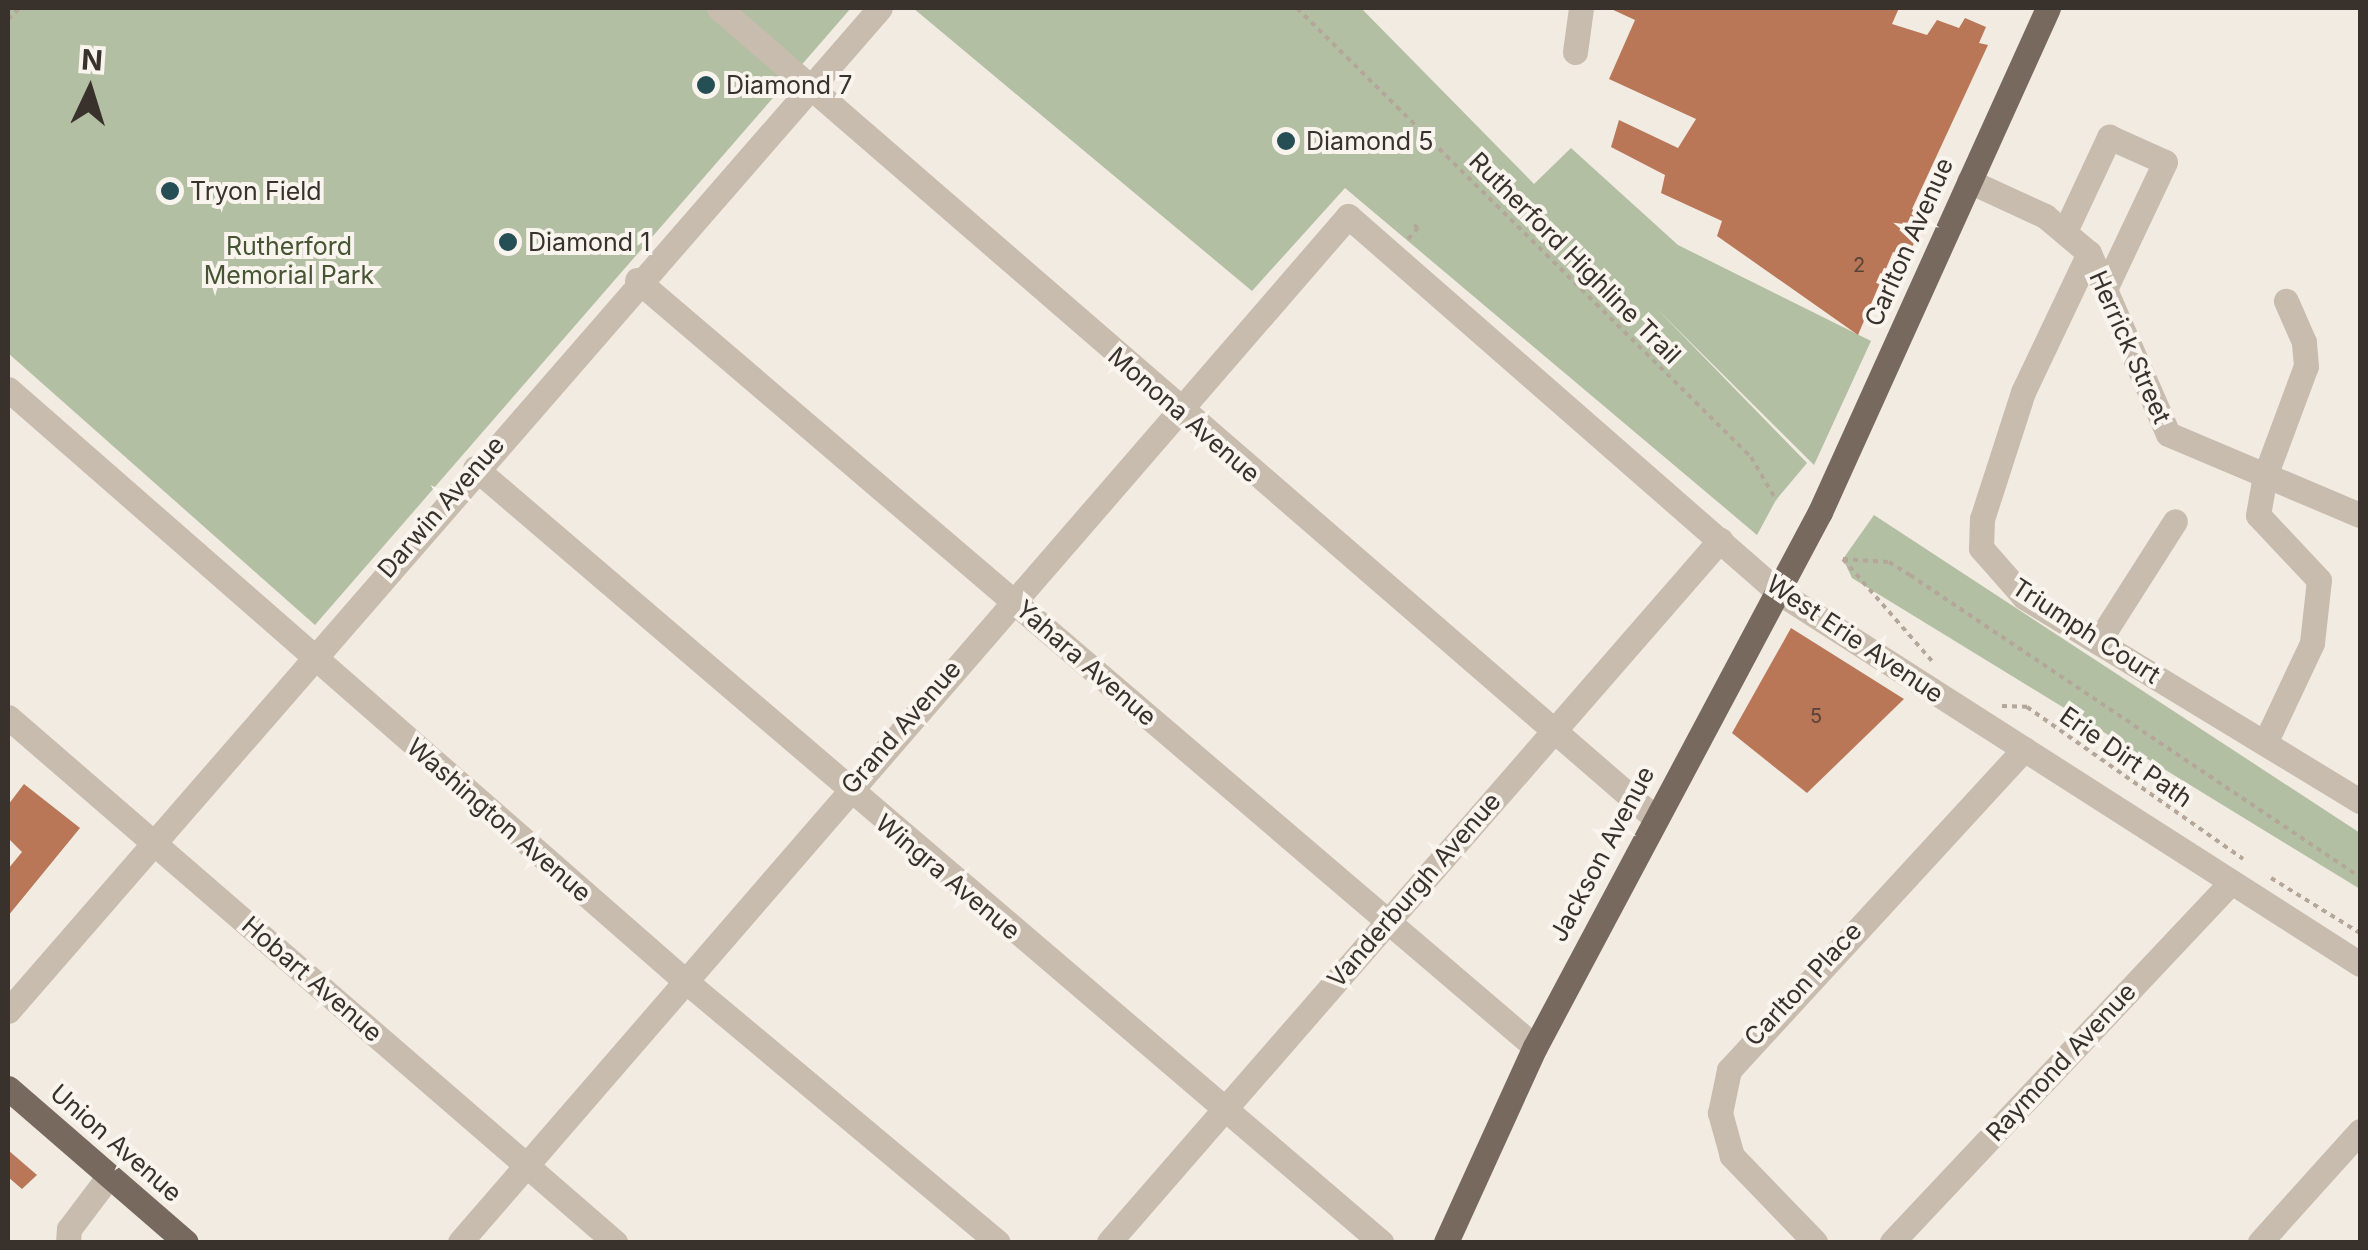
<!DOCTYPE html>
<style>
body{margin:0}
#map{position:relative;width:2368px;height:1250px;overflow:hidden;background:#f1ebe2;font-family:Inter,sans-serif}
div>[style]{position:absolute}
.green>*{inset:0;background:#b3bfa3}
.building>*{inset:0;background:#b97758}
.path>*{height:4px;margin-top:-2px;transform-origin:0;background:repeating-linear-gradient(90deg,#b4a799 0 5px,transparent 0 10px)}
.minor>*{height:25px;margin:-12.5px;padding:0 12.5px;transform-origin:12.5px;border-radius:12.5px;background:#c8bcae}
.major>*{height:25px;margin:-12.5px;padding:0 12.5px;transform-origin:12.5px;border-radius:12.5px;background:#78695f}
.dots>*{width:28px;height:28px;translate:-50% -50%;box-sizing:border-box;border:5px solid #f9f5ee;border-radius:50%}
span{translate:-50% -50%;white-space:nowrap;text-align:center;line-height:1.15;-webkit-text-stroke:8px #f9f5ee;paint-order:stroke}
.number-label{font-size:20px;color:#584237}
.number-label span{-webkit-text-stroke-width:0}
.poi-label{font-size:25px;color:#38312c}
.left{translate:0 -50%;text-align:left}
.street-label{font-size:25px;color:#38312c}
.park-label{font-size:25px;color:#455432}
.frame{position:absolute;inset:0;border:10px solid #38312c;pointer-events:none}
.north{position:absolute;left:40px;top:40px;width:100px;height:100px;-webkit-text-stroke:8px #f9f5ee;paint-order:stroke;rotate:4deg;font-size:28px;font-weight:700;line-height:40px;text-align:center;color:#38312c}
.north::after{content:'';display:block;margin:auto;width:35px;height:45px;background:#38312c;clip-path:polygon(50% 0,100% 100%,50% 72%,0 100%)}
</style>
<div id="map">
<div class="green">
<i style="clip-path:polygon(8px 8px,851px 8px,315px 625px,8px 353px)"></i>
<i style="clip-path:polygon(913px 8px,1361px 8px,1534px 184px,1571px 148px,1678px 245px,1871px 341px,1814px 465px,1657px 309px,1807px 463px,1776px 500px,1757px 535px,1345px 188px,1252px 291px)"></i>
<i style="clip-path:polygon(1874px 515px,2360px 833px,2360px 889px,1852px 578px,1843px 559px)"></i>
</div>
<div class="building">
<i style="clip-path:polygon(1609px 8px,1899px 8px,1892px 24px,1927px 35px,1937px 20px,1959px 28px,1965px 18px,1986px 27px,1979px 43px,1988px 45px,1912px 209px,1925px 217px,1908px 257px,1893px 252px,1858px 335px,1717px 236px,1722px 221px,1661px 193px,1665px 175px,1611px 147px,1619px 120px,1678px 148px,1696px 119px,1609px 79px,1635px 20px)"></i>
<i style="clip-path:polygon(1791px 628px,1904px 699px,1807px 793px,1732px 733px)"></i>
<i style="clip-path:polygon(24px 784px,80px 828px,8px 916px,8px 869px,22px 852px,8px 838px,8px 805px)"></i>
<i style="clip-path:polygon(8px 1150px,37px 1175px,22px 1189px,8px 1177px)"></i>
</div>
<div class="path">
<i style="left:1297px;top:8px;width:639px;rotate:44.68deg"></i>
<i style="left:1751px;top:457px;width:50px;rotate:59.8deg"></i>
<i style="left:8px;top:20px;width:16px;rotate:-47deg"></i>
<i style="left:1408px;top:239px;width:15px;rotate:-48deg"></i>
<i style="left:1418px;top:228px;width:9px;rotate:-144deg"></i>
<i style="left:1843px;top:559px;width:135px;rotate:48.9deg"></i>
<i style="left:1843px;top:559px;width:46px;rotate:3.7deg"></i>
<i style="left:1889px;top:562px;width:25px;rotate:32deg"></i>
<i style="left:1910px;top:575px;width:542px;rotate:33.87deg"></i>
<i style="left:2002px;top:706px;width:25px;rotate:2deg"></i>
<i style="left:2027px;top:707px;width:264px;rotate:35.1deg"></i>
<i style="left:2271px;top:878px;width:105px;rotate:31.7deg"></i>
</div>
<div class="minor">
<i style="left:719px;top:8px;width:1236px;rotate:40.87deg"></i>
<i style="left:1575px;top:52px;width:44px;rotate:-82.2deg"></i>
<i style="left:1969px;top:181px;width:84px;rotate:24.7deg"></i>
<i style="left:2045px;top:216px;width:57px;rotate:40.1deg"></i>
<i style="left:2089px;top:253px;width:197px;rotate:66.4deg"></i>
<i style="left:2168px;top:434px;width:208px;rotate:22.9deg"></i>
<i style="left:2066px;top:229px;width:102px;rotate:-64.9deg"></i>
<i style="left:2109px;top:137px;width:61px;rotate:24.1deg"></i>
<i style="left:2165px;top:162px;width:140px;rotate:115.3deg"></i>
<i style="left:2089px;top:253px;width:154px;rotate:115.4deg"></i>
<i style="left:2023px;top:392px;width:133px;rotate:107.9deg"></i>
<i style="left:1982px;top:519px;width:29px;rotate:92deg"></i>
<i style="left:1981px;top:548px;width:65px;rotate:48.7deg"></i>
<i style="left:2024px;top:597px;width:393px;rotate:31.3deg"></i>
<i style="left:637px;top:280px;width:1181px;rotate:40.5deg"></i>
<i style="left:8px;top:389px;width:897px;rotate:41.16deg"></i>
<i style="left:683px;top:979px;width:410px;rotate:39.9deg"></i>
<i style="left:475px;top:468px;width:1192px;rotate:40.51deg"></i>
<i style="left:2098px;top:642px;width:143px;rotate:-57.5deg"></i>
<i style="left:8px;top:717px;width:803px;rotate:40.86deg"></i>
<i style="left:2265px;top:743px;width:110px;rotate:-64.8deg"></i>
<i style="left:2312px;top:643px;width:63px;rotate:-83.7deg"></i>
<i style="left:2319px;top:580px;width:89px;rotate:-133.2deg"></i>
<i style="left:2258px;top:515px;width:40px;rotate:-80deg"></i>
<i style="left:2265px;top:476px;width:117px;rotate:-69.6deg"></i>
<i style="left:2306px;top:366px;width:24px;rotate:-95deg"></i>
<i style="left:2304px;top:342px;width:45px;rotate:-113.7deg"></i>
<i style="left:8px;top:1011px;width:1329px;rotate:-49deg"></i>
<i style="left:68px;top:1242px;width:13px;rotate:-86deg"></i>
<i style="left:69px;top:1229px;width:66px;rotate:-53deg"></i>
<i style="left:460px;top:1242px;width:1357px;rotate:-49.12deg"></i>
<i style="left:1348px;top:216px;width:570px;rotate:41.16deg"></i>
<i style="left:1777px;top:591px;width:692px;rotate:32.61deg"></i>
<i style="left:1109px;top:1242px;width:931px;rotate:-48.96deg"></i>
<i style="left:1815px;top:1242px;width:120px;rotate:-134deg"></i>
<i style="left:1732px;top:1156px;width:45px;rotate:-105.6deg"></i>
<i style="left:1720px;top:1113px;width:44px;rotate:-78.2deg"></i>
<i style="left:1729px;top:1070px;width:436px;rotate:-47.4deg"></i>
<i style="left:1892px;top:1242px;width:494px;rotate:-46.7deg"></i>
<i style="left:2260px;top:1242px;width:149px;rotate:-48deg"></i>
</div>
<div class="major">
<i style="left:8px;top:1088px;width:235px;rotate:40.9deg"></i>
<i style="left:1446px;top:1242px;width:214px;rotate:-65.5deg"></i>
<i style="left:1535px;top:1047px;width:606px;rotate:-61.96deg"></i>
<i style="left:1820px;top:512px;width:553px;rotate:-65.66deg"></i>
</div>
<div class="dots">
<i style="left:706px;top:85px;background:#254e55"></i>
<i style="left:1286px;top:141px;background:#254e55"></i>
<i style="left:170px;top:191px;background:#254e55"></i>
<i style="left:508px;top:242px;background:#254e55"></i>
</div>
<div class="number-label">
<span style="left:1859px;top:265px">2</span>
<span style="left:1816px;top:716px">5</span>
</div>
<div class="poi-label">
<span class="left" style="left:726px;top:85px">Diamond 7</span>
<span class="left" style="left:1306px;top:141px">Diamond 5</span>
<span class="left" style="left:190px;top:191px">Tryon Field</span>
<span class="left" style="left:528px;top:242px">Diamond 1</span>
</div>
<div class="street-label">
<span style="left:1909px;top:242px;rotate:-66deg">Carlton Avenue</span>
<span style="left:1575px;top:258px;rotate:45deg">Rutherford Highline Trail</span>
<span style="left:2130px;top:347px;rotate:66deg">Herrick Street</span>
<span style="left:1184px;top:415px;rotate:41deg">Monona Avenue</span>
<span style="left:441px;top:507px;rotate:-49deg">Darwin Avenue</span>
<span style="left:2086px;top:631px;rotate:33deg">Triumph Court</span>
<span style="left:1855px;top:639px;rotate:34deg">West Erie Avenue</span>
<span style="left:1086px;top:663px;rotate:41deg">Yahara Avenue</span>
<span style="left:901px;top:727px;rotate:-49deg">Grand Avenue</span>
<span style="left:2126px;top:757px;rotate:35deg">Erie Dirt Path</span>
<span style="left:499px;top:820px;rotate:41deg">Washington Avenue</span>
<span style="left:1602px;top:854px;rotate:-62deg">Jackson Avenue</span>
<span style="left:948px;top:877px;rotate:40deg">Wingra Avenue</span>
<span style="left:1414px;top:890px;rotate:-49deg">Vanderburgh Avenue</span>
<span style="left:312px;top:979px;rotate:41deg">Hobart Avenue</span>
<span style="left:1803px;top:984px;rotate:-47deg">Carlton Place</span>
<span style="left:2061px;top:1062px;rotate:-47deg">Raymond Avenue</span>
<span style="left:116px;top:1143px;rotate:41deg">Union Avenue</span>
</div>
<div class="park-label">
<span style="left:289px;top:261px">Rutherford<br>Memorial Park</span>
</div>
<div class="frame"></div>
<div class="north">N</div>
</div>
